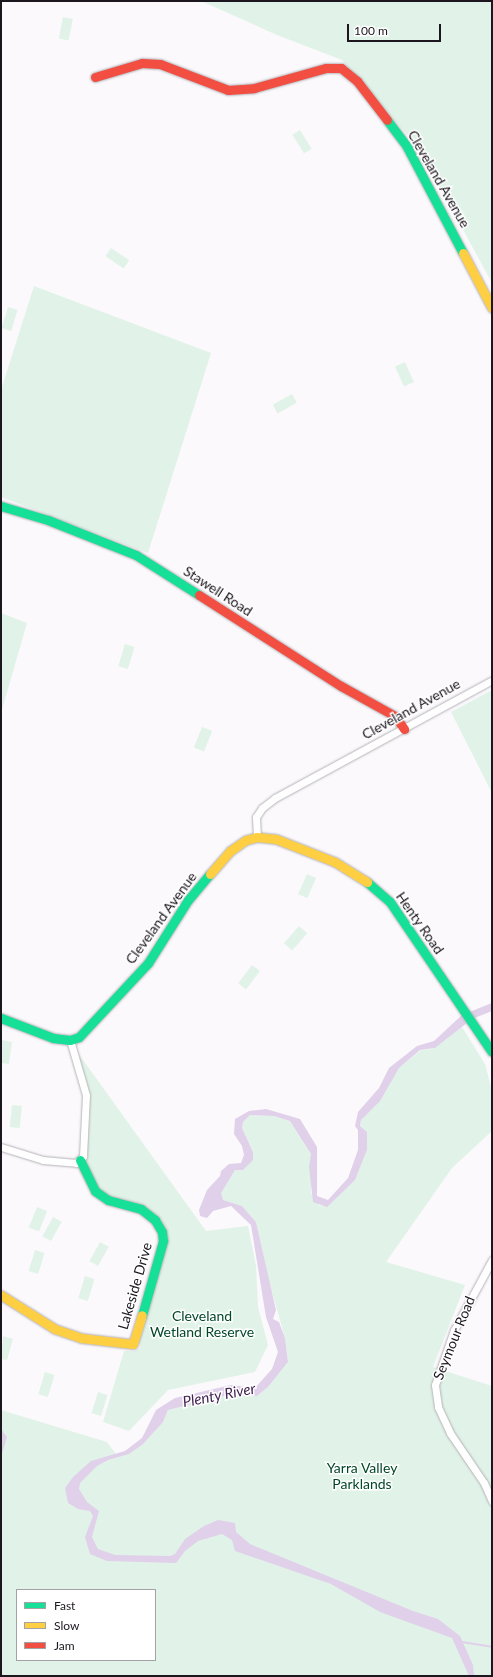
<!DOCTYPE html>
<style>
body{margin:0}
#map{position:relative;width:493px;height:1677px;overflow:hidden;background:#fbf9fc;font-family:Lato,sans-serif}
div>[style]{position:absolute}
.green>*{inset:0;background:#e1f3e8;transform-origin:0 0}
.water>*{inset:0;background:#e0d0ea}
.stream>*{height:2px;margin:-1px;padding:0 1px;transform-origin:1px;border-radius:1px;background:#e0d0ea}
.roads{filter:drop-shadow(0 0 1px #b5b2b7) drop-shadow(0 0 1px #b5b2b7)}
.street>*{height:7px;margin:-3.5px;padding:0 3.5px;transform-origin:3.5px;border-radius:3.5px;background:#fefeff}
.fast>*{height:9px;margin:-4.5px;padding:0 4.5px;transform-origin:4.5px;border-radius:4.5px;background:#16e098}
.slow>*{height:9px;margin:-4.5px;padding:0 4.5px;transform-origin:4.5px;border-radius:4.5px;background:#ffcf43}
.jam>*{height:9px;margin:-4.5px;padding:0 4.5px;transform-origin:4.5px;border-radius:4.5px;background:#f24e42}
span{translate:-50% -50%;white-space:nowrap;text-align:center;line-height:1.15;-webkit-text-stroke:3px #fff;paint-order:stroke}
.street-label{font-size:14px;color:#1c161f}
.park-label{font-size:14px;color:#004727}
.water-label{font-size:15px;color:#412250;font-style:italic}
.frame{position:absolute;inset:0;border:2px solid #1c161f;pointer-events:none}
.legend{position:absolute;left:16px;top:1589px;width:140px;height:72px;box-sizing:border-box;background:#fff;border:1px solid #a4a2a5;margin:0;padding:5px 7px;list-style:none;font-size:12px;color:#1c161f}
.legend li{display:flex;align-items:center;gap:8px;height:20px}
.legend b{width:20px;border:1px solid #a4a2a5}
.scale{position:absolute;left:347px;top:24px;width:94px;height:18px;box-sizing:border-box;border:2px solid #1c161f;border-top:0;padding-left:5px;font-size:12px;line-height:14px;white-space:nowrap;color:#1c161f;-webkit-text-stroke:3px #fff;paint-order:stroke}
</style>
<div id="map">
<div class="green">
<i style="clip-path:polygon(201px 1px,492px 1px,492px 283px,418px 147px,342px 60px,277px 35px)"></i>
<i style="left:63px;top:17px;width:10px;height:22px;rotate:11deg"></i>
<i style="left:300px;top:130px;width:22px;height:9px;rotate:58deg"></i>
<i style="left:111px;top:248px;width:22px;height:10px;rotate:34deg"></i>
<i style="clip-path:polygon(34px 286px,211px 353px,148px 553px,1px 497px,1px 390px)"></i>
<i style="left:8px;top:307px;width:10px;height:22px;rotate:17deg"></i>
<i style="left:405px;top:362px;width:22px;height:11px;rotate:66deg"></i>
<i style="left:292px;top:394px;width:10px;height:22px;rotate:61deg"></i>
<i style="clip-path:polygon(1px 613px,27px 623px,1px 713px)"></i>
<i style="left:125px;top:644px;width:10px;height:23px;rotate:17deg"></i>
<i style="clip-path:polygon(492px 690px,492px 793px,451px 712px)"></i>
<i style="left:202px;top:727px;width:11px;height:22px;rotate:22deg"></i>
<i style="left:307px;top:874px;width:10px;height:22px;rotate:24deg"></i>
<i style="left:299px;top:926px;width:11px;height:23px;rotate:41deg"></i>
<i style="left:252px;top:965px;width:10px;height:23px;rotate:37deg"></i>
<i style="clip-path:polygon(evenodd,462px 1027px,485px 1064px,492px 1091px,492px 1131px,452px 1168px,386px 1262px,465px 1285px,433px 1367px,492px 1386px,492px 1676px,1px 1676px,1px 1410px,107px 1442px,118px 1457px,163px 1422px,168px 1410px,232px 1394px,257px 1396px,268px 1387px,288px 1362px,285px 1338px,269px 1281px,256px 1222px,242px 1206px,223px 1200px,220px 1193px,235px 1170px,253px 1152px,242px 1128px,243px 1122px,250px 1115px,274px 1116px,290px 1121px,311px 1154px,311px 1193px,320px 1206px,355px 1180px,367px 1150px,367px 1132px,360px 1126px,361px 1120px,385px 1090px,399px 1068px,421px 1050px,433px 1049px,462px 1027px,17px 1590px,155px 1590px,155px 1660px,17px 1660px,17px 1590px)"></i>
<i style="clip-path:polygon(2px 1040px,12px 1042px,9px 1064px,1px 1063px)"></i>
<i style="clip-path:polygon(78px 1053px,206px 1231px,248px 1226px,256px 1265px,258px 1307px,268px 1345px,255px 1372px,168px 1390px,129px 1431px,103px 1422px,124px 1351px,134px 1351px,140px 1348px,139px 1337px,165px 1242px,165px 1228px,161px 1219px,142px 1206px,109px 1198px,96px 1187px,90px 1174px,85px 1156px,90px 1099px)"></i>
<i style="left:12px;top:1105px;width:10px;height:22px;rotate:6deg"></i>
<i style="left:37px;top:1207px;width:11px;height:22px;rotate:22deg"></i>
<i style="left:53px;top:1217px;width:10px;height:22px;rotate:29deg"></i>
<i style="left:100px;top:1242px;width:10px;height:22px;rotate:29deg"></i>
<i style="left:35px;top:1250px;width:10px;height:22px;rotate:17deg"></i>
<i style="left:85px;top:1276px;width:10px;height:23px;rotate:17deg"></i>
<i style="clip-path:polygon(3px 1336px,13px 1339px,7px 1360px,1px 1359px)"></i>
<i style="left:45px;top:1372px;width:10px;height:23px;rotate:17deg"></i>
<i style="left:98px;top:1392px;width:10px;height:22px;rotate:17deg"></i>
</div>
<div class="water">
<i style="clip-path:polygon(492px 1003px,492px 1011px,472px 1019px,435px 1048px,420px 1050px,399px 1068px,380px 1101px,361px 1120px,360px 1126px,367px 1132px,367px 1150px,355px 1180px,327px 1207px,313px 1202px,309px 1167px,311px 1154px,290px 1121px,274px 1116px,250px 1115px,243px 1122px,242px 1128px,253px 1152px,253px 1160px,243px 1170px,235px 1170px,221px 1193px,223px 1200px,242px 1206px,256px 1222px,276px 1310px,273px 1319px,279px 1322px,285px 1338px,288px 1362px,268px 1387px,257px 1396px,232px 1394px,168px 1410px,163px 1422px,143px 1444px,129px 1454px,108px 1460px,97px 1466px,80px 1483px,79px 1489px,87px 1502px,99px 1511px,92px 1537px,98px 1549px,115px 1555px,170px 1556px,175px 1554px,185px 1539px,204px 1526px,218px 1520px,235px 1523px,236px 1532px,250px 1544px,413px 1611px,438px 1619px,460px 1636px,473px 1665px,474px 1676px,469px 1676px,452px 1638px,380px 1612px,331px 1584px,235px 1551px,232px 1540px,222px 1534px,198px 1541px,185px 1551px,176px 1563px,107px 1561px,90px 1554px,85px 1537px,93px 1516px,90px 1511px,78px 1509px,68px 1503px,65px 1488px,73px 1477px,91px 1461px,125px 1451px,142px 1438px,156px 1410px,175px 1398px,231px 1385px,255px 1388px,272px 1369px,278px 1352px,266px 1317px,251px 1225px,231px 1206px,213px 1211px,207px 1218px,200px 1216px,199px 1210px,207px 1190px,220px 1176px,221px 1171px,229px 1164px,241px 1163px,244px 1155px,242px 1146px,234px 1134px,235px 1119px,249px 1111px,266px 1109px,300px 1119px,317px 1147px,317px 1196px,328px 1200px,348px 1178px,358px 1150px,358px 1130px,355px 1126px,358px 1112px,379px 1088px,389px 1068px,417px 1046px,434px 1041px,462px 1015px)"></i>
<i style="clip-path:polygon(1px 1429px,7px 1437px,1px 1457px)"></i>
</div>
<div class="stream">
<i style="left:462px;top:1642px;width:30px;rotate:9deg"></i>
</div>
<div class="roads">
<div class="street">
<i style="left:257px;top:837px;width:20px;rotate:-93deg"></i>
<i style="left:256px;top:817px;width:11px;rotate:-56deg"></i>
<i style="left:262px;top:808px;width:16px;rotate:-38deg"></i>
<i style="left:275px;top:798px;width:247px;rotate:-28.5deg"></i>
<i style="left:1px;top:1147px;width:44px;rotate:17.2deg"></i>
<i style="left:43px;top:1160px;width:33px;rotate:5deg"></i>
<i style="left:76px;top:1163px;width:10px;rotate:-45deg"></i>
<i style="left:83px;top:1156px;width:61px;rotate:-87.2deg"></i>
<i style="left:86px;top:1095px;width:57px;rotate:-106.2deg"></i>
<i style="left:492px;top:1260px;width:80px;rotate:118.5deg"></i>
<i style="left:454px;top:1330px;width:58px;rotate:109.1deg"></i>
<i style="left:435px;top:1385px;width:22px;rotate:82deg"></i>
<i style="left:438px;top:1407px;width:29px;rotate:65deg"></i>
<i style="left:450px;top:1433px;width:60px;rotate:55.8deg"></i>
<i style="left:484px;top:1483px;width:20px;rotate:66deg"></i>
</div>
<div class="fast">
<i style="left:387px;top:120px;width:34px;rotate:53deg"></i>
<i style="left:407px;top:147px;width:120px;rotate:62.2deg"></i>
<i style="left:1px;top:506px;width:49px;rotate:16.6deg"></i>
<i style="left:48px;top:520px;width:95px;rotate:21.7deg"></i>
<i style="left:136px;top:555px;width:75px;rotate:32.4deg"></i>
<i style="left:367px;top:882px;width:30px;rotate:41deg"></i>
<i style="left:390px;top:902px;width:181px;rotate:55.8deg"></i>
<i style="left:1px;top:1018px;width:56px;rotate:21deg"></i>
<i style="left:53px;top:1038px;width:17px;rotate:7deg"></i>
<i style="left:70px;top:1040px;width:9px;rotate:-18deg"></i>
<i style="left:79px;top:1037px;width:101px;rotate:-47deg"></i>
<i style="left:148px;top:963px;width:75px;rotate:-57.6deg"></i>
<i style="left:188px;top:900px;width:34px;rotate:-50deg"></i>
<i style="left:80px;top:1160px;width:34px;rotate:64deg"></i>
<i style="left:95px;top:1191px;width:16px;rotate:35deg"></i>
<i style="left:108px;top:1200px;width:34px;rotate:15deg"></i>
<i style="left:141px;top:1209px;width:18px;rotate:38deg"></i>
<i style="left:155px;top:1220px;width:14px;rotate:60deg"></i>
<i style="left:162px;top:1232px;width:9px;rotate:84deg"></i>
<i style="left:163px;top:1241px;width:77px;rotate:105.8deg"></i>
</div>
<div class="slow">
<i style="left:463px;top:253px;width:62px;rotate:62.2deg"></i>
<i style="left:210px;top:874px;width:30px;rotate:-49deg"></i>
<i style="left:230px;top:851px;width:19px;rotate:-35deg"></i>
<i style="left:246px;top:840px;width:11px;rotate:-15deg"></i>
<i style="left:257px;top:837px;width:19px;rotate:6deg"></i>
<i style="left:276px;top:839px;width:63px;rotate:21.3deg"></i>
<i style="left:335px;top:862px;width:38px;rotate:32deg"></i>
<i style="left:1px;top:1295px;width:64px;rotate:32.2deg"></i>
<i style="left:55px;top:1329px;width:28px;rotate:19deg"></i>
<i style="left:81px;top:1338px;width:52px;rotate:6.6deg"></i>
<i style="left:133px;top:1344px;width:30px;rotate:-73deg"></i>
</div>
<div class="jam">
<i style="left:95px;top:77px;width:49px;rotate:-16.6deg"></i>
<i style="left:142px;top:63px;width:18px;rotate:3deg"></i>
<i style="left:160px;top:64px;width:73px;rotate:20.9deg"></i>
<i style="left:228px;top:90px;width:26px;rotate:-4deg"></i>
<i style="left:254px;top:88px;width:75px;rotate:-15.5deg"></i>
<i style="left:326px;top:68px;width:15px"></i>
<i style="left:341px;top:68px;width:21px;rotate:39deg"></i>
<i style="left:357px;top:81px;width:49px;rotate:52.4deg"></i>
<i style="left:199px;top:595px;width:169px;rotate:32.7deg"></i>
<i style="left:341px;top:686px;width:62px;rotate:29.1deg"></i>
<i style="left:395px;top:716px;width:16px;rotate:55deg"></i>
</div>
</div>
<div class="street-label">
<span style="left:439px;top:179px;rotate:60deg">Cleveland Avenue</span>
<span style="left:218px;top:591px;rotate:33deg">Stawell Road</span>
<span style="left:411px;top:709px;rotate:-29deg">Cleveland Avenue</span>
<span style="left:161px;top:918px;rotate:-54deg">Cleveland Avenue</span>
<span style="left:420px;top:923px;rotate:55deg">Henty Road</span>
<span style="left:135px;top:1286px;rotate:-74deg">Lakeside Drive</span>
<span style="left:454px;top:1338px;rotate:-68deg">Seymour Road</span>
</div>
<div class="park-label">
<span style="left:202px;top:1324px">Cleveland<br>Wetland Reserve</span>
<span style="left:362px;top:1476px">Yarra Valley<br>Parklands</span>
</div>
<div class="water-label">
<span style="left:219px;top:1395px;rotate:-11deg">Plenty River</span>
</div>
<div class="frame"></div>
<ul class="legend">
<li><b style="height:5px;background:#16e098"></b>Fast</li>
<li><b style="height:5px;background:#ffcf43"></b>Slow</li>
<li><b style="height:5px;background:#f24e42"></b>Jam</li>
</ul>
<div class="scale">100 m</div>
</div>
